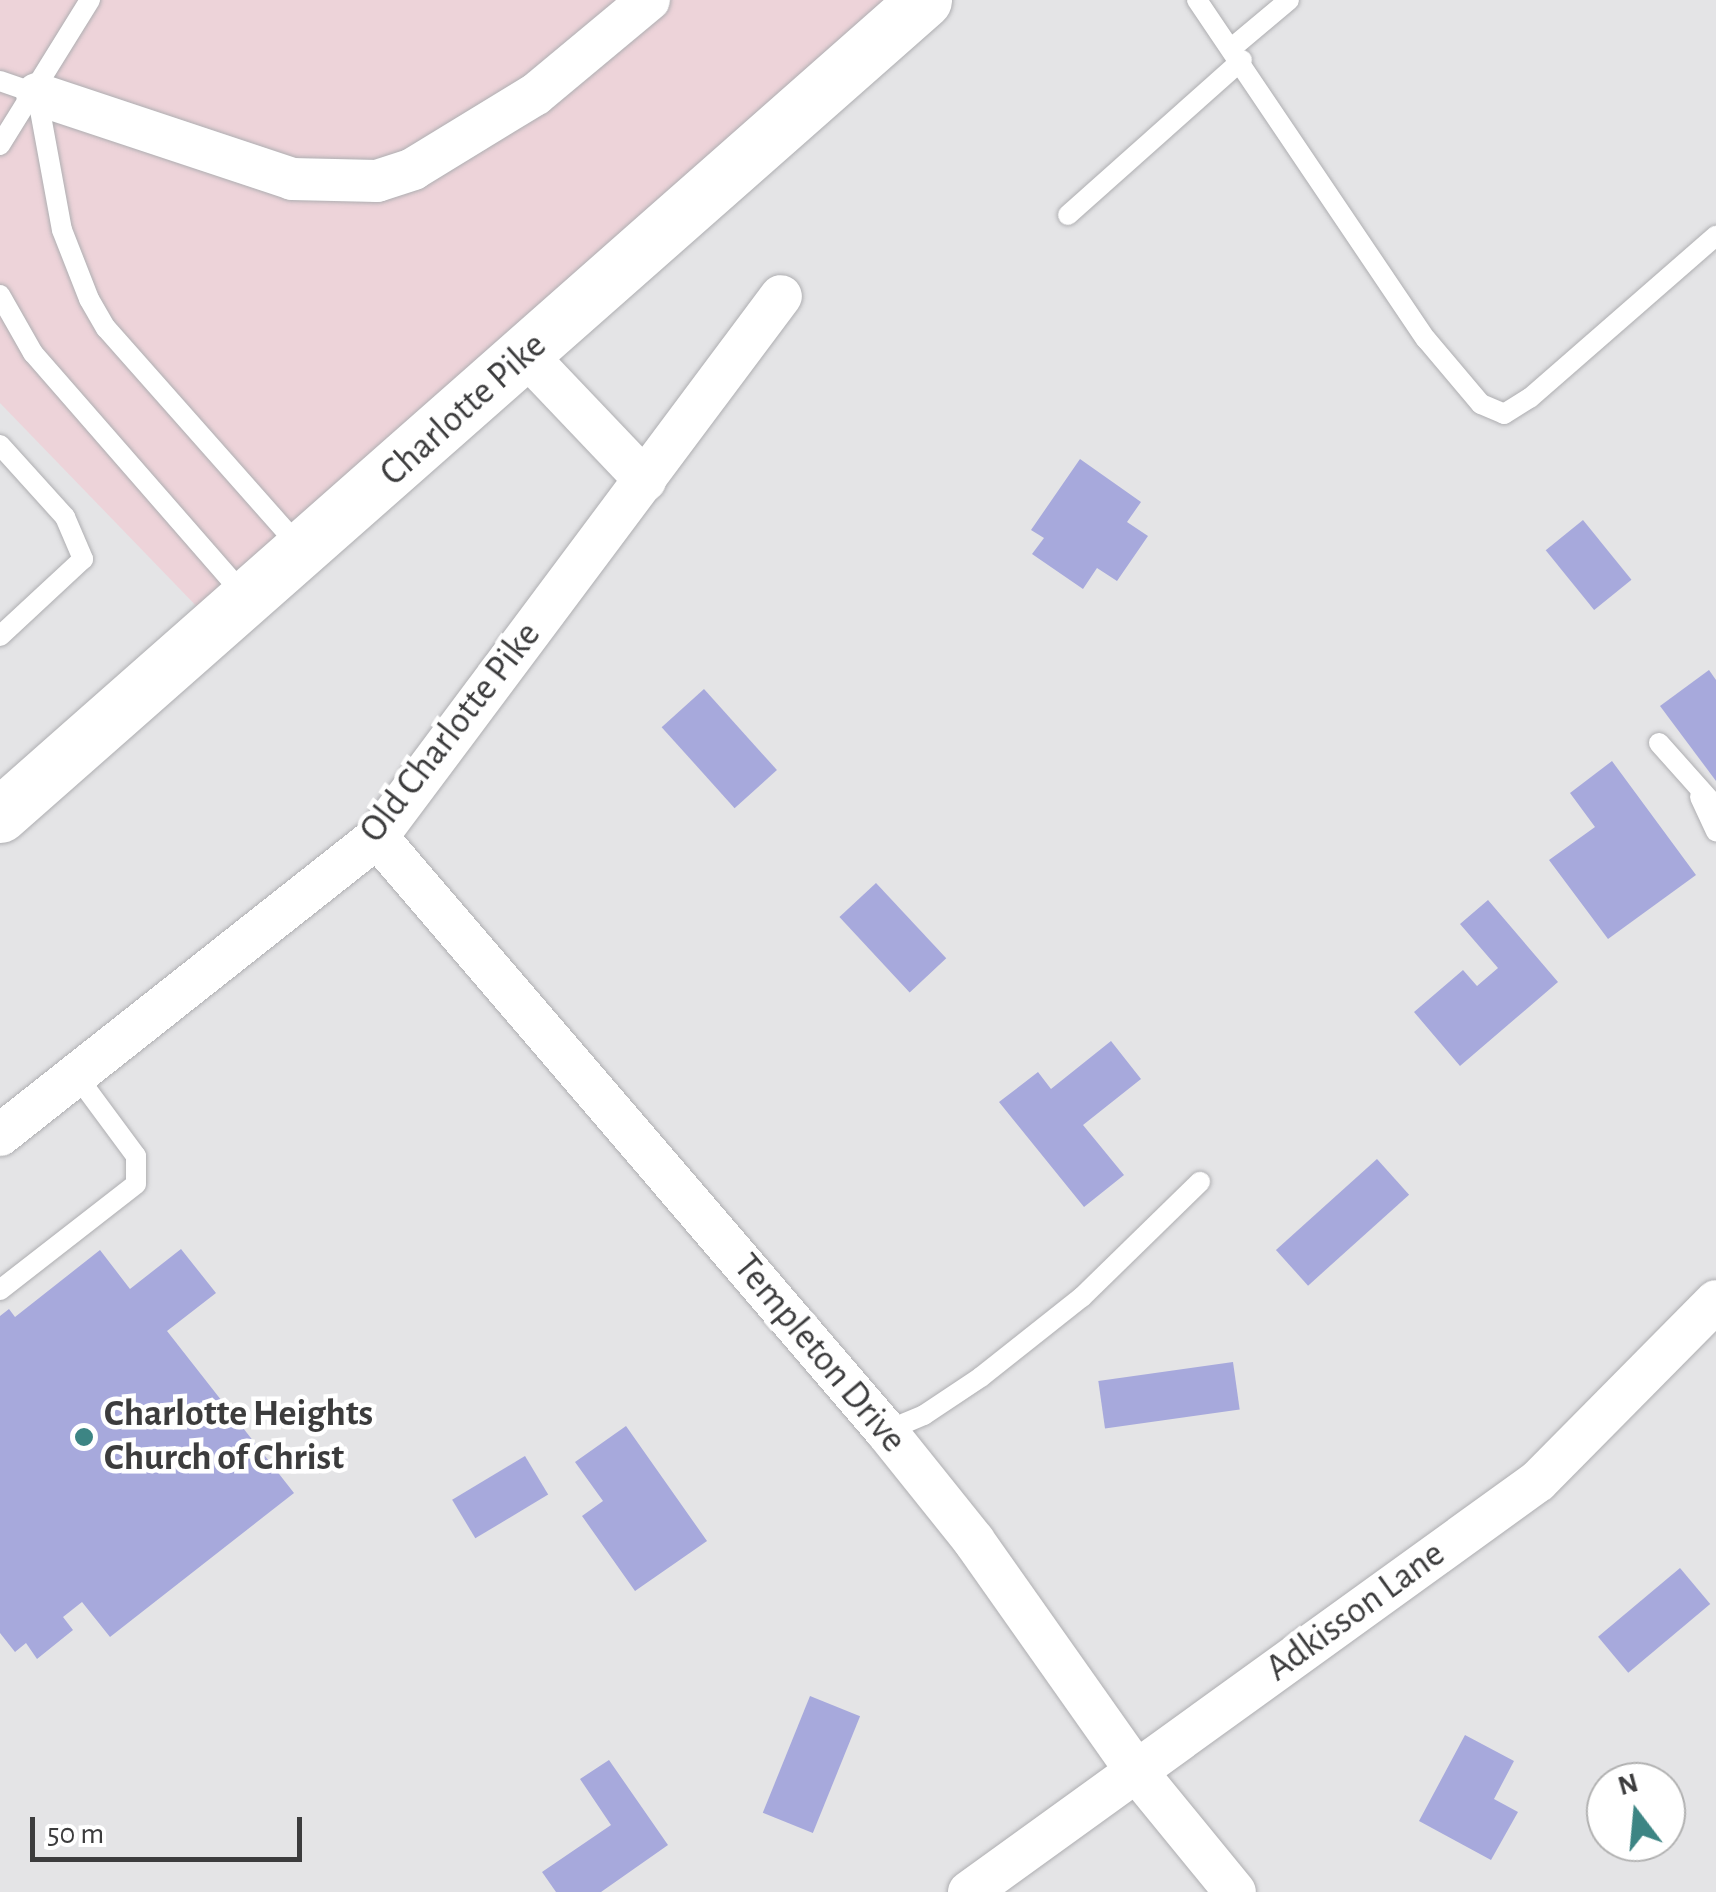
<!DOCTYPE html>
<style>
body{margin:0}
#map{position:relative;width:1716px;height:1892px;overflow:hidden;background:#e4e4e6;font-family:"Alegreya Sans",sans-serif}
div>[style]{position:absolute}
.commercial>*{inset:0;background:#edd3d9}
.building>*{inset:0;background:#a7a9dc;transform-origin:0 0}
.roads{filter:drop-shadow(0 0 2px #aeaeb1) drop-shadow(0 0 2px #aeaeb1)}
.service>*{height:20px;margin:-10px;padding:0 10px;transform-origin:10px;border-radius:10px;background:#fff}
.minor>*{height:42px;margin:-21px;padding:0 21px;transform-origin:21px;border-radius:21px;background:#fff}
.primary>*{height:55px;margin:-27.5px;padding:0 27.5px;transform-origin:27.5px;border-radius:27.5px;background:#fff}
.dots>*{width:28px;height:28px;translate:-50% -50%;box-sizing:border-box;border:5px solid #fff;border-radius:50%}
span{translate:-50% -50%;white-space:nowrap;text-align:center;line-height:1.15;-webkit-text-stroke:9px #fff;paint-order:stroke}
.street-label{font-size:38px;color:#3c3c3d}
.poi-label{font-size:38px;color:#3c3c3d;font-weight:700}
.left{translate:0 -50%;text-align:left}
.north{position:absolute;left:1586px;top:1762px;width:100px;height:100px;box-sizing:border-box;background:#fff;border:2px solid #b1b1b1;border-radius:50%;rotate:344deg;font-size:28px;font-weight:700;line-height:40px;text-align:center;color:#3c3c3d}
.north::after{content:'';display:block;margin:auto;width:35px;height:45px;background:#3d8584;clip-path:polygon(50% 0,100% 100%,50% 72%,0 100%)}
.scale{position:absolute;left:30px;top:1817px;width:272px;height:45px;box-sizing:border-box;border:5px solid #3c3c3d;border-top:0;padding-left:12px;font-size:30px;line-height:35px;white-space:nowrap;color:#3c3c3d;-webkit-text-stroke:8px #fff;paint-order:stroke}
</style>
<div id="map">
<div class="commercial">
<i style="clip-path:polygon(0 0,898px 0,204px 614px,0 403px)"></i>
</div>
<div class="building">
<i style="clip-path:polygon(1080px 459px,1141px 502px,1127px 522px,1148px 536px,1117px 581px,1097px 568px,1083px 589px,1032px 554px,1044px 538px,1031px 530px)"></i>
<i style="left:1583px;top:520px;width:77px;height:48px;rotate:51deg"></i>
<i style="clip-path:polygon(1709px 670px,1716px 680px,1716px 781px,1660px 706px)"></i>
<i style="left:704px;top:689px;width:109px;height:57px;rotate:48deg"></i>
<i style="clip-path:polygon(1612px 761px,1696px 875px,1608px 939px,1549px 860px,1595px 827px,1570px 793px)"></i>
<i style="left:876px;top:883px;width:103px;height:50px;rotate:47deg"></i>
<i style="clip-path:polygon(1488px 900px,1558px 982px,1460px 1066px,1414px 1012px,1463px 970px,1477px 986px,1498px 968px,1460px 924px)"></i>
<i style="clip-path:polygon(1111px 1041px,1141px 1079px,1083px 1125px,1124px 1175px,1084px 1207px,999px 1102px,1038px 1072px,1051px 1089px)"></i>
<i style="left:1377px;top:1159px;width:48px;height:136px;rotate:48deg"></i>
<i style="clip-path:polygon(181px 1249px,216px 1293px,167px 1331px,294px 1493px,110px 1637px,82px 1602px,63px 1617px,73px 1630px,37px 1659px,26px 1643px,15px 1652px,0 1633px,0 1316px,9px 1309px,15px 1317px,100px 1250px,130px 1289px)"></i>
<i style="left:1233px;top:1362px;width:48px;height:136px;rotate:82deg"></i>
<i style="clip-path:polygon(626px 1426px,707px 1541px,635px 1591px,582px 1516px,603px 1501px,575px 1462px)"></i>
<i style="left:525px;top:1456px;width:45px;height:85px;rotate:59deg"></i>
<i style="left:1680px;top:1568px;width:47px;height:107px;rotate:50deg"></i>
<i style="left:810px;top:1696px;width:54px;height:126px;rotate:22deg"></i>
<i style="clip-path:polygon(1465px 1735px,1514px 1761px,1494px 1799px,1518px 1812px,1491px 1860px,1419px 1821px)"></i>
<i style="clip-path:polygon(609px 1760px,668px 1845px,601px 1892px,556px 1892px,542px 1872px,611px 1825px,580px 1779px)"></i>
</div>
<div class="roads">
<div class="service">
<i style="left:1197px;top:0;width:409px;rotate:56deg"></i>
<i style="left:1426px;top:339px;width:85px;rotate:49.8deg"></i>
<i style="left:1481px;top:404px;width:25px;rotate:23deg"></i>
<i style="left:1504px;top:414px;width:31px;rotate:-32deg"></i>
<i style="left:1530px;top:398px;width:247px;rotate:-41.1deg"></i>
<i style="left:1233px;top:47px;width:73px;rotate:-40deg"></i>
<i style="left:0;top:81px;width:39px;rotate:19deg"></i>
<i style="left:37px;top:94px;width:138px;rotate:79.6deg"></i>
<i style="left:62px;top:230px;width:74px;rotate:68.6deg"></i>
<i style="left:89px;top:299px;width:34px;rotate:60deg"></i>
<i style="left:106px;top:328px;width:293px;rotate:48.5deg"></i>
<i style="left:0;top:145px;width:171px;rotate:-58.2deg"></i>
<i style="left:1068px;top:215px;width:233px;rotate:-41.7deg"></i>
<i style="left:0;top:295px;width:67px;rotate:60.4deg"></i>
<i style="left:33px;top:353px;width:325px;rotate:48.9deg"></i>
<i style="left:0;top:445px;width:97px;rotate:47.9deg"></i>
<i style="left:65px;top:517px;width:46px;rotate:66.8deg"></i>
<i style="left:83px;top:559px;width:113px;rotate:137.1deg"></i>
<i style="left:1659px;top:743px;width:86px;rotate:48.3deg"></i>
<i style="left:1700px;top:797px;width:38px;rotate:65deg"></i>
<i style="left:0;top:1290px;width:172px;rotate:-37.9deg"></i>
<i style="left:136px;top:1184px;width:28px;rotate:-90deg"></i>
<i style="left:136px;top:1156px;width:101px;rotate:-126.5deg"></i>
<i style="left:886px;top:1431px;width:41px;rotate:-22.8deg"></i>
<i style="left:924px;top:1415px;width:69px;rotate:-33.7deg"></i>
<i style="left:981px;top:1377px;width:129px;rotate:-38.4deg"></i>
<i style="left:1082px;top:1297px;width:165px;rotate:-44.3deg"></i>
</div>
<div class="minor">
<i style="left:37px;top:94px;width:269px;rotate:18.4deg"></i>
<i style="left:292px;top:179px;width:85px;rotate:1.3deg"></i>
<i style="left:377px;top:181px;width:38px;rotate:-18deg"></i>
<i style="left:413px;top:169px;width:144px;rotate:-31.4deg"></i>
<i style="left:536px;top:94px;width:147px;rotate:-39.8deg"></i>
<i style="left:526px;top:355px;width:173px;rotate:46.4deg"></i>
<i style="left:377px;top:837px;width:782px;rotate:49.41deg"></i>
<i style="left:886px;top:1431px;width:141px;rotate:51.3deg"></i>
<i style="left:974px;top:1541px;width:281px;rotate:54.8deg"></i>
<i style="left:1136px;top:1771px;width:156px;rotate:50.7deg"></i>
<i style="left:0;top:1135px;width:481px;rotate:-38.3deg"></i>
<i style="left:377px;top:837px;width:675px;rotate:-53.25deg"></i>
<i style="left:969px;top:1892px;width:702px;rotate:-35.84deg"></i>
<i style="left:1538px;top:1481px;width:253px;rotate:-45.3deg"></i>
</div>
<div class="primary">
<i style="left:0;top:815px;width:1232px;rotate:-41.41deg"></i>
</div>
</div>
<div class="dots">
<i style="left:84px;top:1437px;background:#3d8584"></i>
</div>
<div class="street-label">
<span style="left:464px;top:410px;rotate:-42deg">Charlotte Pike</span>
<span style="left:451px;top:733px;rotate:-52deg">Old Charlotte Pike</span>
<span style="left:819px;top:1354px;rotate:50deg">Templeton Drive</span>
<span style="left:1356px;top:1612px;rotate:-36deg">Adkisson Lane</span>
</div>
<div class="poi-label">
<span class="left" style="left:104px;top:1437px">Charlotte Heights<br>Church of Christ</span>
</div>
<div class="north">N</div>
<div class="scale">50 m</div>
</div>
